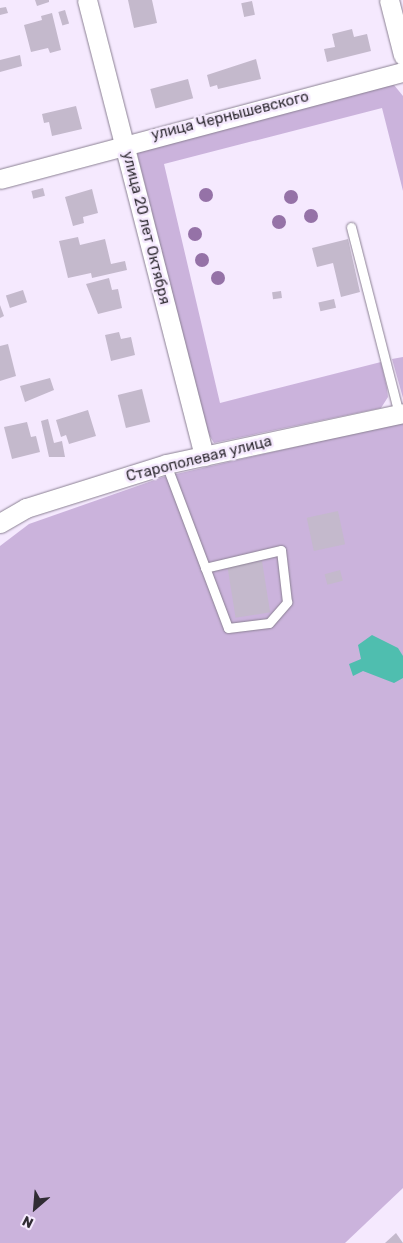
<!DOCTYPE html>
<meta charset="utf-8">
<style>
body{margin:0}
#map{position:relative;width:403px;height:1243px;overflow:hidden;background:#f5e9fe;font-family:Rubik,sans-serif}
div>[style]{position:absolute}
.green>*{inset:0;background:#cbb3dc}
.water>*{inset:0;background:#4fbeaf}
.building>*{inset:0;background:#c4b9cc;transform-origin:0 0}
.roads{filter:drop-shadow(0 0 1px #8b8193) drop-shadow(0 0 1px #8b8193)}
.service>*{height:9px;margin:-4.5px;padding:0 4.5px;transform-origin:4.5px;border-radius:4.5px;background:#fff}
.minor>*{height:19px;margin:-9.5px;padding:0 9.5px;transform-origin:9.5px;border-radius:9.5px;background:#fff}
.trees>*{width:14px;height:14px;margin:-7px;border-radius:50%;background:#9572a7}
span{translate:-50% -50%;white-space:nowrap;text-align:center;line-height:1.15;-webkit-text-stroke:5px #f5e9fe;paint-order:stroke}
.street-label{font-size:15px;color:#302c33}
.north{position:absolute;left:10px;top:1183px;width:50px;height:50px;-webkit-text-stroke:4px #f5e9fe;paint-order:stroke;rotate:207deg;font-size:14px;font-weight:700;line-height:20px;text-align:center;color:#302c33}
.north::after{content:'';display:block;margin:auto;width:18px;height:22px;background:#302c33;clip-path:polygon(50% 0,100% 100%,50% 72%,0 100%)}
</style>
<div id="map">
<div class="green">
<i style="clip-path:polygon(386px 83px,394px 85px,403px 96px,403px 191px,382px 108px,164px 164px,220px 403px,381px 362px,387px 388px,388px 397px,381px 408px,214px 443px,207px 432px,137px 153px)"></i>
<i style="clip-path:polygon(403px 357px,403px 398px,392px 359px)"></i>
<i style="clip-path:polygon(403px 422px,403px 1188px,345px 1243px,0 1243px,0 546px,29px 524px,163px 477px)"></i>
</div>
<div class="water">
<i style="clip-path:polygon(372px 635px,398px 648px,403px 656px,403px 678px,394px 683px,363px 671px,353px 676px,349px 664px,361px 659px,358px 645px)"></i>
</div>
<div class="building">
<i style="clip-path:polygon(35px 0,49px 0,49px 2px,37px 6px)"></i>
<i style="clip-path:polygon(128px 0,152px 0,157px 23px,134px 28px)"></i>
<i style="left:252px;top:1px;width:14px;height:11px;rotate:78deg"></i>
<i style="clip-path:polygon(6px 7px,8px 13px,0 15px,0 8px)"></i>
<i style="left:65px;top:10px;width:14px;height:7px;rotate:73deg"></i>
<i style="clip-path:polygon(52px 13px,61px 50px,50px 53px,48px 48px,31px 52px,24px 25px,42px 20px,41px 16px)"></i>
<i style="clip-path:polygon(352px 29px,354px 37px,367px 34px,371px 51px,327px 62px,324px 49px,335px 47px,332px 34px)"></i>
<i style="clip-path:polygon(20px 55px,22px 66px,0 72px,0 60px)"></i>
<i style="clip-path:polygon(256px 59px,261px 79px,218px 89px,217px 85px,210px 87px,207px 75px)"></i>
<i style="left:188px;top:79px;width:20px;height:39px;rotate:75deg"></i>
<i style="clip-path:polygon(76px 106px,82px 129px,52px 136px,49px 122px,44px 123px,42px 114px)"></i>
<i style="left:43px;top:188px;width:8px;height:12px;rotate:76deg"></i>
<i style="clip-path:polygon(92px 189px,98px 213px,83px 217px,84px 223px,73px 226px,65px 197px)"></i>
<i style="clip-path:polygon(78px 237px,80px 245px,105px 239px,111px 264px,125px 261px,127px 270px,92px 278px,91px 273px,68px 278px,59px 241px)"></i>
<i style="clip-path:polygon(348px 239px,360px 292px,341px 297px,333px 263px,317px 267px,312px 248px)"></i>
<i style="clip-path:polygon(109px 278px,112px 290px,118px 289px,122px 308px,98px 314px,86px 284px)"></i>
<i style="left:23px;top:290px;width:13px;height:18px;rotate:72deg"></i>
<i style="left:281px;top:291px;width:7px;height:9px;rotate:82deg"></i>
<i style="left:334px;top:299px;width:9px;height:16px;rotate:77deg"></i>
<i style="clip-path:polygon(0 305px,4px 316px,0 318px)"></i>
<i style="clip-path:polygon(119px 332px,121px 339px,131px 337px,135px 355px,111px 361px,105px 335px)"></i>
<i style="clip-path:polygon(8px 344px,16px 376px,0 381px,0 346px)"></i>
<i style="clip-path:polygon(50px 378px,54px 390px,25px 402px,20px 386px)"></i>
<i style="left:142px;top:389px;width:34px;height:25px;rotate:76deg"></i>
<i style="clip-path:polygon(88px 410px,96px 436px,69px 444px,66px 435px,61px 437px,56px 420px)"></i>
<i style="clip-path:polygon(48px 419px,54px 443px,62px 441px,65px 457px,49px 457px,41px 421px)"></i>
<i style="clip-path:polygon(27px 422px,31px 437px,36px 436px,40px 452px,12px 459px,4px 427px)"></i>
<i style="left:338px;top:511px;width:34px;height:32px;rotate:78deg"></i>
<i style="left:262px;top:561px;width:52px;height:35px;rotate:81deg"></i>
<i style="left:340px;top:570px;width:11px;height:16px;rotate:75deg"></i>
<i style="clip-path:polygon(396px 1233px,403px 1243px,385px 1243px)"></i>
</div>
<div class="roads">
<div class="service">
<i style="left:351px;top:227px;width:193px;rotate:75.6deg"></i>
<i style="left:166px;top:464px;width:175px;rotate:69.3deg"></i>
<i style="left:228px;top:628px;width:41px;rotate:-7deg"></i>
<i style="left:269px;top:623px;width:28px;rotate:-49deg"></i>
<i style="left:287px;top:602px;width:52px;rotate:-96.6deg"></i>
<i style="left:281px;top:550px;width:78px;rotate:166.7deg"></i>
</div>
<div class="minor">
<i style="left:87px;top:0;width:471px;rotate:75.6deg"></i>
<i style="left:389px;top:0;width:57px;rotate:75.7deg"></i>
<i style="left:0;top:179px;width:417px;rotate:-14.9deg"></i>
<i style="left:0;top:523px;width:30px;rotate:-30deg"></i>
<i style="left:26px;top:508px;width:147px;rotate:-17.4deg"></i>
<i style="left:166px;top:464px;width:242px;rotate:-12.1deg"></i>
</div>
</div>
<div class="trees">
<i style="left:206px;top:195px"></i>
<i style="left:291px;top:197px"></i>
<i style="left:311px;top:216px"></i>
<i style="left:279px;top:222px"></i>
<i style="left:195px;top:234px"></i>
<i style="left:202px;top:260px"></i>
<i style="left:218px;top:278px"></i>
</div>
<div class="street-label">
<span style="left:230px;top:116px;rotate:-14deg">улица Чернышевского</span>
<span style="left:146px;top:228px;rotate:76deg">улица 20 лет Октября</span>
<span style="left:199px;top:459px;rotate:-14deg">Старополевая улица</span>
</div>
<div class="north">N</div>
</div>
